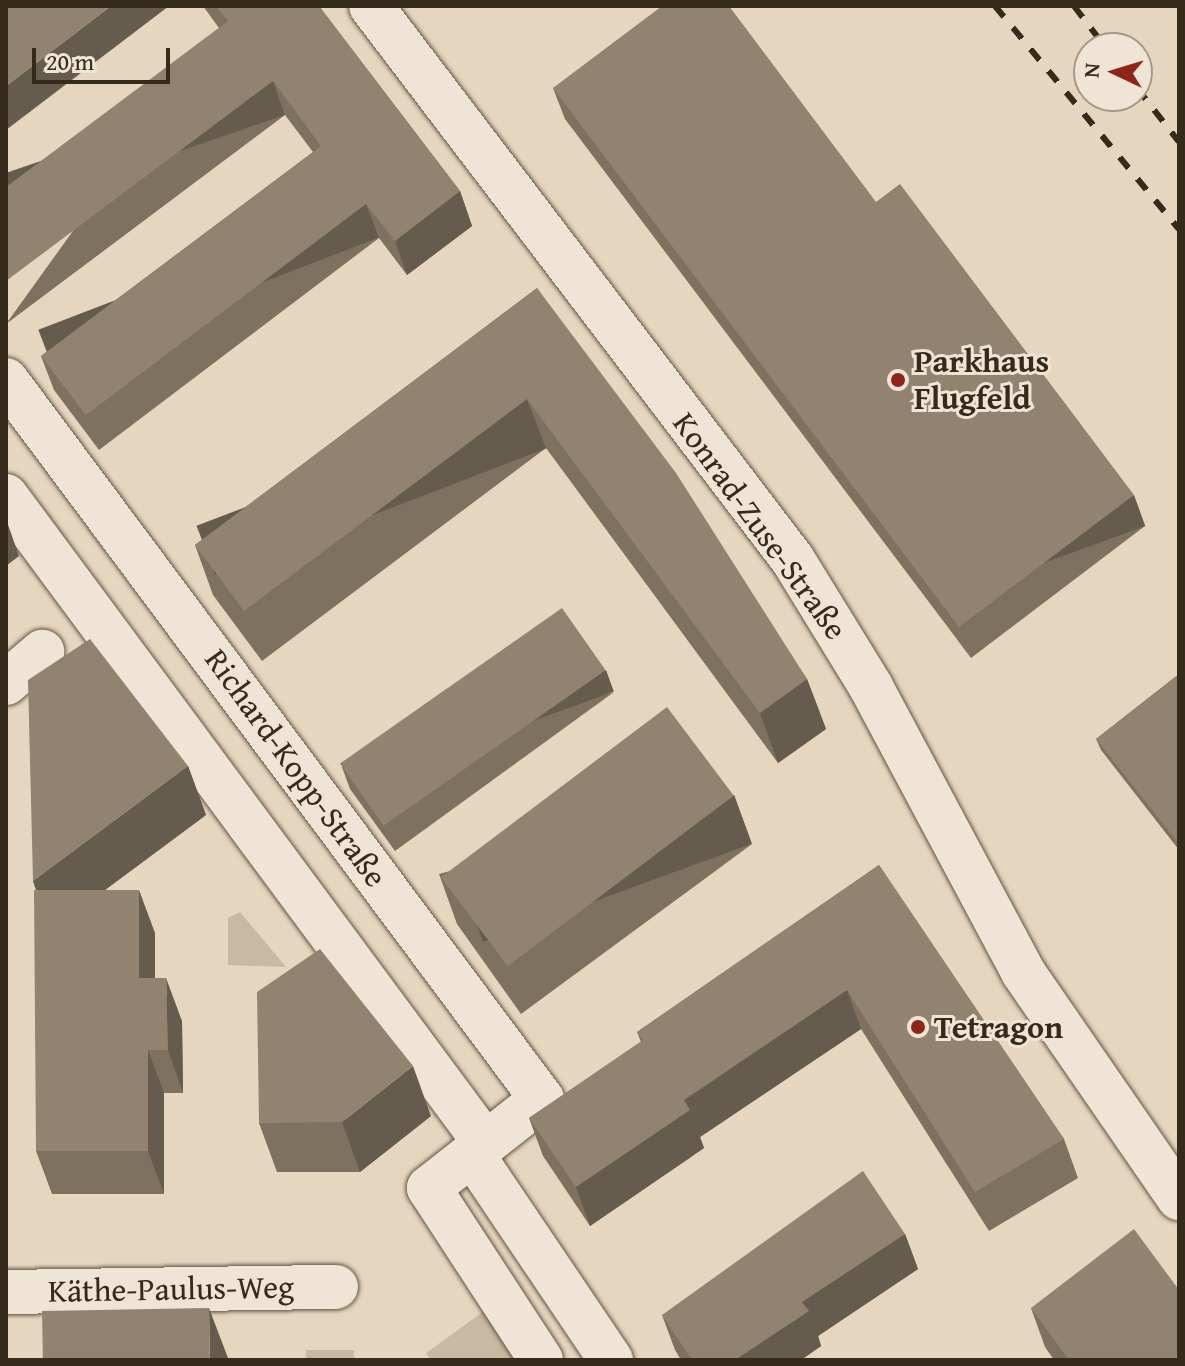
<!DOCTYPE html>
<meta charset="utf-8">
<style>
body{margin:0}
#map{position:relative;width:1185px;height:1366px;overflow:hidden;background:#e7d6bf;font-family:"Gentium Book Plus",serif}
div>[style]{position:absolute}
.green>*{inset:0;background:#c9b9a3;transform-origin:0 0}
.roads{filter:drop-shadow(0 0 2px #625543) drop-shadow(0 0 2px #625543)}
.minor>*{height:44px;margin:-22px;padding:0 22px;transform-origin:22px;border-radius:22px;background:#efe4d5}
.rail>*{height:6px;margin-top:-3px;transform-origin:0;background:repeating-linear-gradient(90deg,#362a1a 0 14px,transparent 0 28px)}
.wall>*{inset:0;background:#7e7160}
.shaded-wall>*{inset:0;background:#665c4e;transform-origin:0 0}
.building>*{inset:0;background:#928370;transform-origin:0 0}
.dots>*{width:22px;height:22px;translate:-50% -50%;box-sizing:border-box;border:4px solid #efe4d5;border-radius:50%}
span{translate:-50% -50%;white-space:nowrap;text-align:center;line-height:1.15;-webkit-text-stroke:6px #efe4d5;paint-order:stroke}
.poi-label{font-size:32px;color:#362a1a;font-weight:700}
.left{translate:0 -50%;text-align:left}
.street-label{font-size:32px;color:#362a1a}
.frame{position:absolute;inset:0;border:8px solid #362a1a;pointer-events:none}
.north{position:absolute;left:1073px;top:32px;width:80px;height:80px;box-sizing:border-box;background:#efe4d5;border:2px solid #a59a8a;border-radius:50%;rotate:274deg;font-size:22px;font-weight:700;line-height:32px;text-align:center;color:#362a1a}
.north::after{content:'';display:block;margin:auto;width:28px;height:36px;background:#8f2418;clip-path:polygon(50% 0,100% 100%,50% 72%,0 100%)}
.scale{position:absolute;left:32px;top:48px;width:138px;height:36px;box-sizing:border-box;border:4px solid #362a1a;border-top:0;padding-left:10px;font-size:24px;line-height:28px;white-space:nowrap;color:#362a1a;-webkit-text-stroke:6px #efe4d5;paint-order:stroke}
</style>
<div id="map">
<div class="green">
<i style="clip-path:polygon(240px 912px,286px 967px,228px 965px,228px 918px)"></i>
<i style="clip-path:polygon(494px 1304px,532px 1360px,431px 1360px,426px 1353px)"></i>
<i style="left:306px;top:1350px;width:48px;height:10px"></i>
</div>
<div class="roads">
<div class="minor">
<i style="left:371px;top:6px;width:696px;rotate:52.7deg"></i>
<i style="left:793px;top:560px;width:149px;rotate:58.4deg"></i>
<i style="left:871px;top:687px;width:323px;rotate:61.9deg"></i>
<i style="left:1023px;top:972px;width:275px;rotate:55.4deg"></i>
<i style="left:6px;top:380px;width:897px;rotate:53.3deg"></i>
<i style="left:542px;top:1099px;width:144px;rotate:141.8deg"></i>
<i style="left:429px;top:1188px;width:205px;rotate:56.9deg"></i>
<i style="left:6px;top:496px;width:806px;rotate:53.47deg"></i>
<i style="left:6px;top:683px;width:48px;rotate:-40.7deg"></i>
<i style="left:472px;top:1154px;width:249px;rotate:56deg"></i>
<i style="left:6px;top:1292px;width:330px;rotate:-0.9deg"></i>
</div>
</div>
<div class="rail">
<i style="left:995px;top:6px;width:289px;rotate:50.5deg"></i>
<i style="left:1074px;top:6px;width:53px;rotate:52.7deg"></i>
<i style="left:1137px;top:88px;width:68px;rotate:52.1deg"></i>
</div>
<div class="wall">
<i style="clip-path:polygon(203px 6px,319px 6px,460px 191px,472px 226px,407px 275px,379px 238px,99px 450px,54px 390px,41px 356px,313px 152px,285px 115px,6px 324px,219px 28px)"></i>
<i style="clip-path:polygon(553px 88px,876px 202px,1145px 526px,971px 658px,565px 119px)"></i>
<i style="clip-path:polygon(537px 288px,807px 679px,826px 729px,778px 763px,546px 448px,262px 661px,213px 595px,195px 545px)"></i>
<i style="clip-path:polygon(1179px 674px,1179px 850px,1101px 750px,1096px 739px)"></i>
<i style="clip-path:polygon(614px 692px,395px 851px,350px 789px,342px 767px)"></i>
<i style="clip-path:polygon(188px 766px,206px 815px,105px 890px,155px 933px,155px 978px,182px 1021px,183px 1093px,164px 1093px,164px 1194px,52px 1194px,36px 1151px,36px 890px,33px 881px)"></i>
<i style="clip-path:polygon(734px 795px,752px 844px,521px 1014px,457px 924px,439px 874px)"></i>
<i style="clip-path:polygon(879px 865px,1064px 1139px,1078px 1178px,989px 1231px,861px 1029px,700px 1137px,704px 1148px,590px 1226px,543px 1156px,529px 1118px,641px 1042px,637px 1032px)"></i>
<i style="clip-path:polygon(431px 1116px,360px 1172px,277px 1172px,259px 1123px)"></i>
<i style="clip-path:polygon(905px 1234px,918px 1269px,818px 1336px,821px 1346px,801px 1360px,681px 1360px,675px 1350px,662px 1315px)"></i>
<i style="clip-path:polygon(1031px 1308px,1179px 1360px,1054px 1360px,1045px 1347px)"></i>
</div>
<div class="shaded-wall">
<i style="clip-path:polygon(111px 6px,169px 6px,6px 130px,6px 86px)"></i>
<i style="left:273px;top:81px;width:36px;height:334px;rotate:71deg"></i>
<i style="clip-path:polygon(460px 191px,472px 226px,407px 275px,395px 241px)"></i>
<i style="left:366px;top:204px;width:36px;height:351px;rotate:69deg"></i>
<i style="left:527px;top:399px;width:53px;height:354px;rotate:69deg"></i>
<i style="left:1134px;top:495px;width:33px;height:219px;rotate:70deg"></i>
<i style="clip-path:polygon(6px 519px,19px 556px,6px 566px)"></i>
<i style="left:606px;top:670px;width:23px;height:271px;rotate:70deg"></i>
<i style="clip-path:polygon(807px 679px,826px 729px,778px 763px,760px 713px)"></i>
<i style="clip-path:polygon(188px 766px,206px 815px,51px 930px,33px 881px)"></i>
<i style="left:734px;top:795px;width:52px;height:286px;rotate:70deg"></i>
<i style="clip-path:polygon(139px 890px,155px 933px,155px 1022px,139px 978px)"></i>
<i style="clip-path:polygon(166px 978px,182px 1021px,183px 1093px,168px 1050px)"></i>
<i style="clip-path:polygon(847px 990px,861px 1029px,700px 1137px,704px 1148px,590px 1226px,576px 1187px,684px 1100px)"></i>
<i style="clip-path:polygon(148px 1050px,164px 1093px,164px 1194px,148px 1151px)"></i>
<i style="clip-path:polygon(413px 1066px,431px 1116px,360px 1172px,342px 1122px)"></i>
<i style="clip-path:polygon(905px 1234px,918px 1269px,818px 1336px,821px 1346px,801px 1360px,735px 1360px,802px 1302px)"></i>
<i style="clip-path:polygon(209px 1308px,228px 1358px,228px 1360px,210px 1360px)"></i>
</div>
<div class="building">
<i style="clip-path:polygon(6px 6px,111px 6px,6px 86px)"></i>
<i style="clip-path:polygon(216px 6px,319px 6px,460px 191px,395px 241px,366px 204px,86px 415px,41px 356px,321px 146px,273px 81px,6px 281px,6px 187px,228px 21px)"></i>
<i style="clip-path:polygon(662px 6px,729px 6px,876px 202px,900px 184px,1134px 495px,959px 627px,553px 88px)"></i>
<i style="clip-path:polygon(537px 288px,676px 473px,807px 679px,760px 713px,527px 399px,244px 611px,195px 545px)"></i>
<i style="left:562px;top:608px;width:76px;height:271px;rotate:55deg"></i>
<i style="clip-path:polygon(90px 639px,188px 766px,33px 881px,28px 680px)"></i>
<i style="clip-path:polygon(1179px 674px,1179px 844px,1096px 739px)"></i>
<i style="left:667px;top:707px;width:111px;height:283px;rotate:53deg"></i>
<i style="clip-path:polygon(879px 865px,1064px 1139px,975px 1192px,847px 990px,684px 1100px,690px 1110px,576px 1187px,529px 1118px,643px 1040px,637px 1032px)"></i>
<i style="clip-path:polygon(34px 890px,139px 890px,139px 978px,166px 978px,168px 1050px,148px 1050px,148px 1151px,36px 1151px)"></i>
<i style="clip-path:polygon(320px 949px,413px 1066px,342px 1122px,259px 1123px,257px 992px)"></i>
<i style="clip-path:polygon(863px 1171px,905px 1234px,802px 1302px,809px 1311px,735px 1360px,692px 1360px,662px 1315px)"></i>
<i style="clip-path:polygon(1134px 1229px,1179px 1290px,1179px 1360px,1069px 1360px,1031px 1308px)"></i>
<i style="left:209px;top:1308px;width:52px;height:167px;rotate:89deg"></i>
</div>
<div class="dots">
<i style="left:898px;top:380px;background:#8f2418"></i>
<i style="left:918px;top:1027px;background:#8f2418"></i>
</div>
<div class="poi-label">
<span class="left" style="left:914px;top:380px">Parkhaus<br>Flugfeld</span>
<span class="left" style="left:934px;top:1027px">Tetragon</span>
</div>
<div class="street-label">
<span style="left:760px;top:526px;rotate:54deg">Konrad-Zuse-Straße</span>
<span style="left:296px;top:768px;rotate:54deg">Richard-Kopp-Straße</span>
<span style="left:171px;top:1289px;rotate:-1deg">Käthe-Paulus-Weg</span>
</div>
<div class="frame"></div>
<div class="north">N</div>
<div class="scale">20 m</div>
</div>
